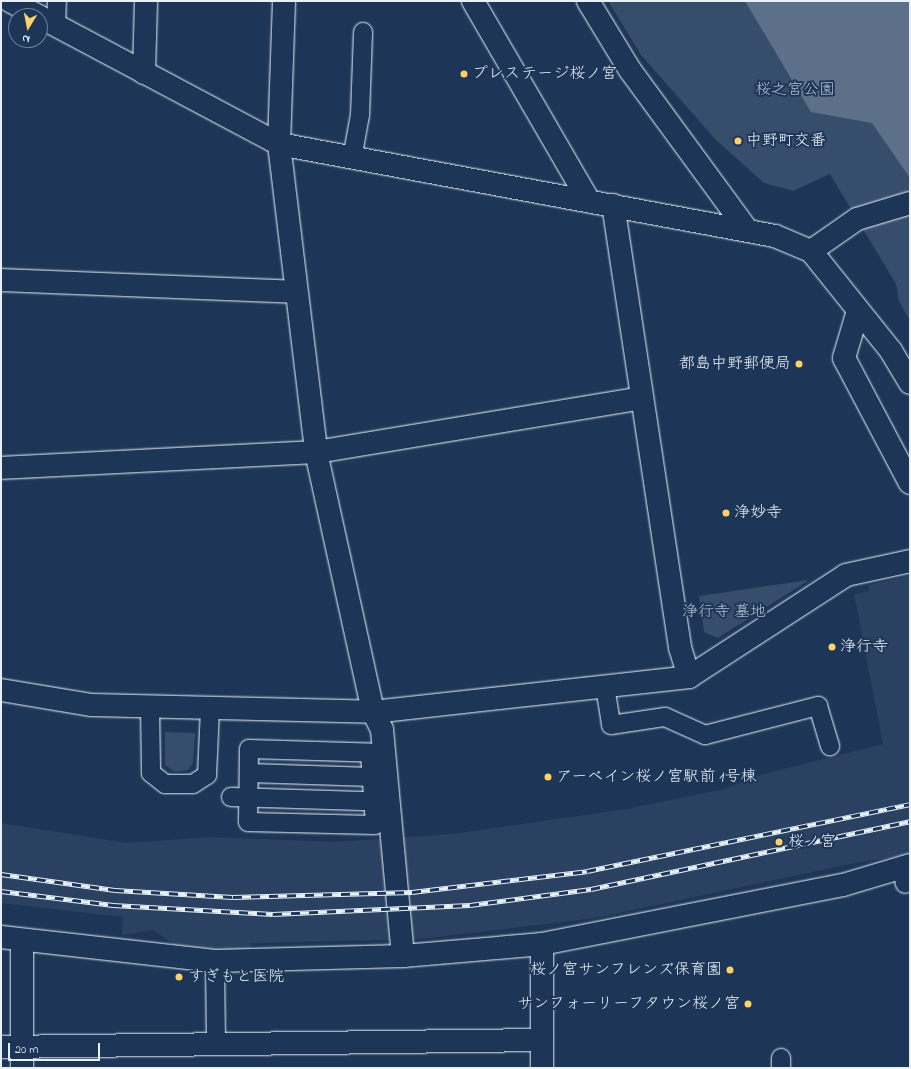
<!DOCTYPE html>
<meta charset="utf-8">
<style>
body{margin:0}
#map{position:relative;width:911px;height:1069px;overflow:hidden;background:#1d3557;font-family:"Indie Flower","Klee One",sans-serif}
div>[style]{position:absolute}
.built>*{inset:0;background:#2a4162}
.green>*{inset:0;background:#374d6c}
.water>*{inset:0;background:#5d7089}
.roads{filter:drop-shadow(0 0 1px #e8f1f8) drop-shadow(0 0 1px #e8f1f8)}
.service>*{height:18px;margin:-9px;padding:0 9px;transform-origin:9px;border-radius:9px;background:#1d3557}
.minor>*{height:22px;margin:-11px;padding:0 11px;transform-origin:11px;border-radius:11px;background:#1d3557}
.tertiary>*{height:22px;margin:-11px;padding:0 11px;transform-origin:11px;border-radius:11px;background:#1d3557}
.rail>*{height:4.5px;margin-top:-2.25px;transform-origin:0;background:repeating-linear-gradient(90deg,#1d3557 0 9px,#e8f1f8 0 18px);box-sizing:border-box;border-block:1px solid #e8f1f8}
.dots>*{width:11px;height:11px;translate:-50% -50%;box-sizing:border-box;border:2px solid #1d3557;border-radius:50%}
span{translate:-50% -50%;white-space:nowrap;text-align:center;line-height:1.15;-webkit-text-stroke:4px #1d3557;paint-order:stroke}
.poi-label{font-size:16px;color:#e8f1f8}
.left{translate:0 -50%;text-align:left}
.right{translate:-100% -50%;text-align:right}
.park-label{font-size:16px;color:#b3c0ce}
.frame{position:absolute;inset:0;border:2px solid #e8f1f8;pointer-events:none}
.north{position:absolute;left:8px;top:8px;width:40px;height:40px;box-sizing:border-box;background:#1d3557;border:1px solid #6e8097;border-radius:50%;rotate:190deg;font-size:11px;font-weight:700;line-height:16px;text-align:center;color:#e8f1f8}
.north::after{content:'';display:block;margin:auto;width:14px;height:18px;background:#ffd166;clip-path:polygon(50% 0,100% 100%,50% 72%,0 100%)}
.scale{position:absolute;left:8px;top:1043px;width:92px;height:18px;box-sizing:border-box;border:2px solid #e8f1f8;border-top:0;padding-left:5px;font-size:12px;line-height:14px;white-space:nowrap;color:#e8f1f8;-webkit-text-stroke:3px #1d3557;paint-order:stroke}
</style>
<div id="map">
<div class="built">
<i style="clip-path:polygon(910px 575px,910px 855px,860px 862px,596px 918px,421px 939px,251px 943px,252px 954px,179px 948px,153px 930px,122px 935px,123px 917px,1px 903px,1px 823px,127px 843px,211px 837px,333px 842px,453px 834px,627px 809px,724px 789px,760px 775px,883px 744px,854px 594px,869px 591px,869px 585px)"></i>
</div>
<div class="green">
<i style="clip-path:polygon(608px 1px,910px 1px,910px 321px,899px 301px,896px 284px,830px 174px,793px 191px,764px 183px,716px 140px,641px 55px)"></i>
<i style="clip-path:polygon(809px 580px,718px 638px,704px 632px,699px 596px)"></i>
<i style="clip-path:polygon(165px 732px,195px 733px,193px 763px,188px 770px,175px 772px,165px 765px)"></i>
</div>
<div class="water">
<i style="clip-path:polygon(745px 1px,910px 1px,910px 178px,872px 123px,811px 112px)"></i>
</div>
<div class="roads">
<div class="service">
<i style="left:56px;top:26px;width:25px;rotate:-88deg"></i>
<i style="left:352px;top:159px;width:45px;rotate:-79.7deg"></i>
<i style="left:360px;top:115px;width:83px;rotate:-87.9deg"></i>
<i style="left:605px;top:686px;width:39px;rotate:81deg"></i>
<i style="left:611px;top:725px;width:55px;rotate:-8.4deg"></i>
<i style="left:665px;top:717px;width:44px;rotate:24.2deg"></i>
<i style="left:705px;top:735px;width:117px;rotate:-14.4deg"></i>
<i style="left:818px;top:706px;width:42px;rotate:73.3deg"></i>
<i style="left:150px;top:706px;width:67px;rotate:89.1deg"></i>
<i style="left:151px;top:773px;width:18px;rotate:38deg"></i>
<i style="left:165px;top:784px;width:28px"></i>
<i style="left:193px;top:784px;width:17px;rotate:-33deg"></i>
<i style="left:207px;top:775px;width:67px;rotate:-87.4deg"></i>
<i style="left:370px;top:753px;width:72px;rotate:86deg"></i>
<i style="left:375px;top:825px;width:127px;rotate:-178.6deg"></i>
<i style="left:248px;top:822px;width:73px;rotate:-89.2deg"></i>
<i style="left:249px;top:749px;width:135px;rotate:1.7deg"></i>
<i style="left:249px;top:773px;width:123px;rotate:1.9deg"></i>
<i style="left:231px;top:797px;width:155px;rotate:1.8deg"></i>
<i style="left:902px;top:867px;width:17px;rotate:80deg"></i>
<i style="left:215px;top:961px;width:85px;rotate:89.3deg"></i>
<i style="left:781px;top:1058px;width:10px;rotate:90deg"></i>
</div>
<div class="minor">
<i style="left:473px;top:1px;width:231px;rotate:59.9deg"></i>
<i style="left:144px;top:73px;width:72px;rotate:-88.4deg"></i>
<i style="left:1px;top:280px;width:295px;rotate:2.3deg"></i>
<i style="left:858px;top:311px;width:49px;rotate:106.6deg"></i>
<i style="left:844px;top:358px;width:141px;rotate:62.2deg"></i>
<i style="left:689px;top:677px;width:187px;rotate:-33deg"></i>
<i style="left:846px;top:575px;width:66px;rotate:-12.3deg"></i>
<i style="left:373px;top:712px;width:20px;rotate:63deg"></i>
<i style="left:382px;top:730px;width:227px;rotate:84.7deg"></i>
<i style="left:1px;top:937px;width:215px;rotate:6.4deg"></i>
<i style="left:215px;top:961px;width:188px;rotate:-1.5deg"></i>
<i style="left:403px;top:956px;width:140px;rotate:-4.9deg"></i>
<i style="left:542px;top:944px;width:307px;rotate:-11.1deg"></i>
<i style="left:843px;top:885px;width:70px;rotate:-16.6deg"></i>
<i style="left:542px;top:944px;width:124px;rotate:90deg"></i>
<i style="left:1px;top:1047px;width:541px;rotate:-0.74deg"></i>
<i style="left:22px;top:1068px;width:128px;rotate:-90deg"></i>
</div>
<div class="tertiary">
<i style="left:10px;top:1px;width:32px;rotate:28deg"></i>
<i style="left:284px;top:1px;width:143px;rotate:92deg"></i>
<i style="left:279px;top:144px;width:310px;rotate:83.1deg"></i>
<i style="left:316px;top:452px;width:266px;rotate:77.6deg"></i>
<i style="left:588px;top:1px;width:81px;rotate:58.7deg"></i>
<i style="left:630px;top:70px;width:198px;rotate:53.8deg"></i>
<i style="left:40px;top:17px;width:271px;rotate:28deg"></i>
<i style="left:279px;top:144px;width:504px;rotate:10.51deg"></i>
<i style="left:775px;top:236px;width:39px;rotate:23deg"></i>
<i style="left:811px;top:251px;width:128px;rotate:51.3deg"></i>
<i style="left:891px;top:351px;width:37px;rotate:59deg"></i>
<i style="left:811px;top:251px;width:56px;rotate:-34.8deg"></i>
<i style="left:857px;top:219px;width:55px;rotate:-16.8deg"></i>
<i style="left:1px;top:468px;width:315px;rotate:-2.9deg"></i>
<i style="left:316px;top:452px;width:330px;rotate:-9.4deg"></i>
<i style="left:1px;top:690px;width:92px;rotate:9.4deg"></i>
<i style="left:92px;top:705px;width:281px;rotate:1.4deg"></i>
<i style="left:373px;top:712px;width:318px;rotate:-6.3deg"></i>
<i style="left:689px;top:677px;width:31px;rotate:-107deg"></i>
<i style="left:680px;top:647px;width:447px;rotate:-98.6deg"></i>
</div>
</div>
<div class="rail">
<i style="left:1px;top:874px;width:115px;rotate:8deg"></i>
<i style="left:115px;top:890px;width:118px;rotate:3.4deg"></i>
<i style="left:233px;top:897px;width:179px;rotate:-1.6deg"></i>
<i style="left:412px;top:892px;width:176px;rotate:-6.8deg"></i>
<i style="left:587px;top:871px;width:330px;rotate:-11.7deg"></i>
<i style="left:1px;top:891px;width:113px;rotate:7.1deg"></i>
<i style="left:113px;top:905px;width:160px;rotate:3.2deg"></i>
<i style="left:273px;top:914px;width:197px;rotate:-2.6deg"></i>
<i style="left:470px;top:905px;width:122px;rotate:-7.5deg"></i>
<i style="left:591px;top:889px;width:326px;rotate:-12deg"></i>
</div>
<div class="dots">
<i style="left:464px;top:74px;background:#ffd166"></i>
<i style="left:738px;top:141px;background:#ffd166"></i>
<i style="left:799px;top:364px;background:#ffd166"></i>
<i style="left:726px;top:513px;background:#ffd166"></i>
<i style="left:832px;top:647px;background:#ffd166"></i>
<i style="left:548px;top:777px;background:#ffd166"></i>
<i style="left:779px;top:842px;background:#ffd166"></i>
<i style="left:730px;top:970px;background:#ffd166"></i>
<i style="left:179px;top:977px;background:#ffd166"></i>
<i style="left:748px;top:1004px;background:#ffd166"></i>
</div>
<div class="poi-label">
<span class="left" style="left:472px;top:74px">プレステージ桜ノ宮</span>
<span class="left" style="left:746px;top:141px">中野町交番</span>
<span class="right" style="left:791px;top:364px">都島中野郵便局</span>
<span class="left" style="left:734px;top:513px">浄妙寺</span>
<span class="left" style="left:840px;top:647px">浄行寺</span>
<span class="left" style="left:556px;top:777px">アーベイン桜ノ宮駅前 1号棟</span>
<span class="left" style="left:788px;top:842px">桜ノ宮</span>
<span class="right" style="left:722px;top:970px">桜ノ宮サンフレンズ保育園</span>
<span class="left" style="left:188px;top:977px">すぎもと医院</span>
<span class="right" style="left:740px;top:1004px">サンフォーリーフタウン桜ノ宮</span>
</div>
<div class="park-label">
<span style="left:795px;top:90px">桜之宮公園</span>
<span style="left:724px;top:612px">浄行寺 墓地</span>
</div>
<div class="frame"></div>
<div class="north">N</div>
<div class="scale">20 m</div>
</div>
